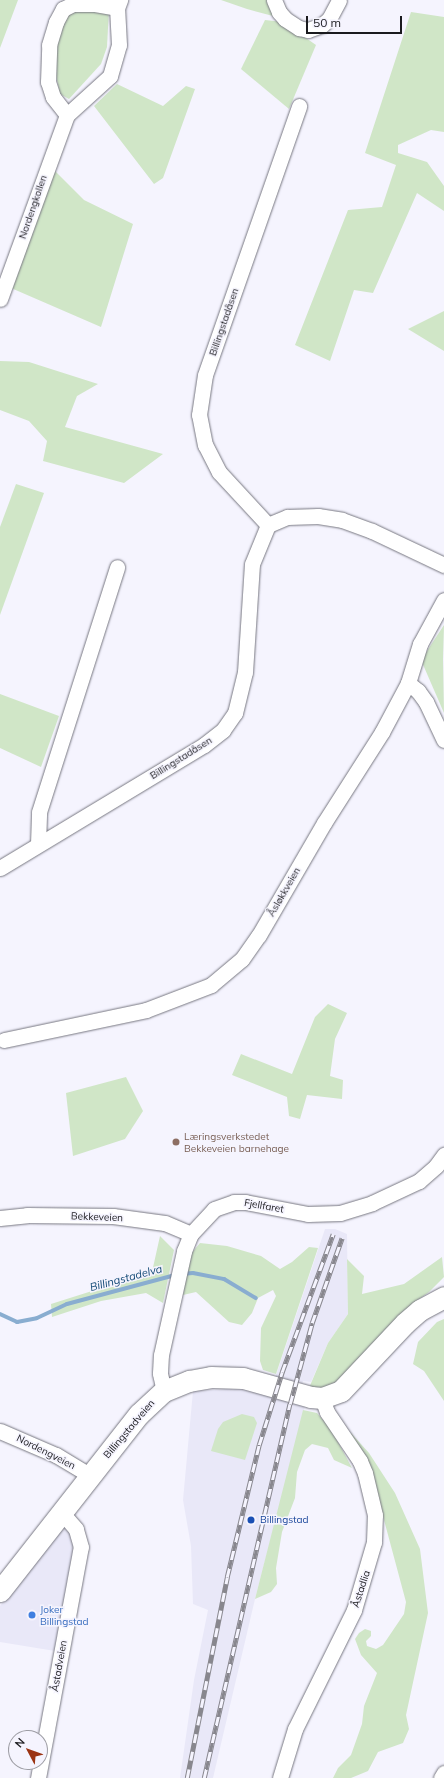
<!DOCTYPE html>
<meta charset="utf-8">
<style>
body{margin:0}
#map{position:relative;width:444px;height:1778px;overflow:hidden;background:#f5f4fe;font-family:Mulish,sans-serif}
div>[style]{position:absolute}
.built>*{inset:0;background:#e9e8f8}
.green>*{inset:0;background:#d0e6c7}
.stream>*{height:4px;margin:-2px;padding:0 2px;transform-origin:2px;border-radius:2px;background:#89add0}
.roads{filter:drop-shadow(0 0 1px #777781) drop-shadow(0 0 1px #777781)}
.street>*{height:15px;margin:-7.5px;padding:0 7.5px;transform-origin:7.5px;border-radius:7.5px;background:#fff}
.secondary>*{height:21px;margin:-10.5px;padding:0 10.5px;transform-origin:10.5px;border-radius:10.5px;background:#fff}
.rail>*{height:4.5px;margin-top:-2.25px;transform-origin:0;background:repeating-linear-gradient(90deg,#f5f4fe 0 9px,#88878e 0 18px);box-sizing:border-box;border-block:1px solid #88878e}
.dots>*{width:11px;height:11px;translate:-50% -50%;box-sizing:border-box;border:2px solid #f5f4fe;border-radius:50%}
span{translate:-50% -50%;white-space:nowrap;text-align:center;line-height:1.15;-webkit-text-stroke:3px #f5f4fe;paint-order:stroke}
.street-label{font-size:10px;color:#1a1a1e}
.education-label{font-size:10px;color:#785e54}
.left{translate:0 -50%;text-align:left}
.transit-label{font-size:10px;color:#164399}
.shop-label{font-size:10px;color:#366cbe}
.water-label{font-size:11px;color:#0f4774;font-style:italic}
.north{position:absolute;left:8px;top:1730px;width:40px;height:40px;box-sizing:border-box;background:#f5f4fe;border:1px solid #9d9da4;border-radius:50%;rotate:311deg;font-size:11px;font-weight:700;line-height:16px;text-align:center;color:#1a1a1e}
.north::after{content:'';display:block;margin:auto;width:14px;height:18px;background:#9b3413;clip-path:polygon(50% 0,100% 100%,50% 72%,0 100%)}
.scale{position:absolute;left:306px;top:16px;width:96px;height:18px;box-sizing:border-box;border:2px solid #1a1a1e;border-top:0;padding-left:5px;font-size:12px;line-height:14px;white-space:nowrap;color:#1a1a1e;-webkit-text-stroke:3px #f5f4fe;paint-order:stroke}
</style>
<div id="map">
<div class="built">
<i style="clip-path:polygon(325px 1229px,335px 1229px,347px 1234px,348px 1314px,328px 1343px,311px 1382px,303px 1381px,297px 1402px,305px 1406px,301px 1423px,255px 1599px,213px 1778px,180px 1778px,194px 1680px,208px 1610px,193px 1604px,191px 1546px,183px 1500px,193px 1391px,242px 1388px,270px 1393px)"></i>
<i style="clip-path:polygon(62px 1525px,68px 1525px,74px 1549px,55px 1651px,0 1642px,0 1606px)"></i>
</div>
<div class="green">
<i style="clip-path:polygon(0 0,18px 0,0 48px)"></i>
<i style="clip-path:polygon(221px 0,272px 0,273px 16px,247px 9px)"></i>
<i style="clip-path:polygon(78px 5px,109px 9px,107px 47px,101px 64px,69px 99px,60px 94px,54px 66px,56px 42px,64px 16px)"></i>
<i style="clip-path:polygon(411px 12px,444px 17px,444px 132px,431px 130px,398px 145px,398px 153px,427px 162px,444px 186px,444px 211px,417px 193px,373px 293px,354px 290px,330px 361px,295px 345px,348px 210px,382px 207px,396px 165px,365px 153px)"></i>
<i style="clip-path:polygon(265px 20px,283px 22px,316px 45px,289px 109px,241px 69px)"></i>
<i style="clip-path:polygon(117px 84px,163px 106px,186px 86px,195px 89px,163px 178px,154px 184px,94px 106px)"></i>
<i style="clip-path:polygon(54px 170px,84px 200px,133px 224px,101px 327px,11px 288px)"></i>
<i style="clip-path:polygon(444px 311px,444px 351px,408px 329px)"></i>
<i style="clip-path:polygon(0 361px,29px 362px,98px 384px,77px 396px,65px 427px,163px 454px,124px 483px,43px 461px,47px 441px,29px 421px,0 410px)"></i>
<i style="clip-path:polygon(16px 484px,44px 493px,0 615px,0 527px)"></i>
<i style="clip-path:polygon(444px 625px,443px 659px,444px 713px,421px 660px)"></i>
<i style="clip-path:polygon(0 694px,59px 716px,41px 767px,0 748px)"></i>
<i style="clip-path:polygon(328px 1004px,347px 1013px,335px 1039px,330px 1076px,343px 1080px,342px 1099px,307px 1095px,300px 1119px,289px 1116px,287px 1097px,232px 1075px,241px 1054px,292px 1074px,315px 1017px)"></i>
<i style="clip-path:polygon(126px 1077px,143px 1111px,125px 1139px,73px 1156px,66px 1093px)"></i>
<i style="clip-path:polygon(160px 1236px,174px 1250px,163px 1303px,146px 1293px,101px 1301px,52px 1317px,51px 1304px,152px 1272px)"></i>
<i style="clip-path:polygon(200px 1243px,227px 1246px,261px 1256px,280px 1269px,292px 1262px,309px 1247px,318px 1248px,276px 1374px,263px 1370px,260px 1361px,261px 1328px,276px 1296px,273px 1290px,258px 1298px,252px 1313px,242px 1325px,229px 1322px,196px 1292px,183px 1295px,190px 1255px)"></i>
<i style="clip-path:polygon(442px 1257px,444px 1277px,429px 1292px,411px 1305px,335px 1385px,319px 1391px,309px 1388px,328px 1343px,348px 1314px,347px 1259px,364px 1276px,362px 1294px,404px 1284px)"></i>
<i style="clip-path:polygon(444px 1319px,444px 1401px,424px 1371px,413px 1364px,418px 1342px,437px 1322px)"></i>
<i style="clip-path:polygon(303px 1410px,317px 1413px,331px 1429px,352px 1468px,334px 1460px,328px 1448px,312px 1444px,305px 1450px,297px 1472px,295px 1498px,282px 1532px,276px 1568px,277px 1584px,271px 1592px,255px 1599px)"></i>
<i style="clip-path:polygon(242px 1414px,254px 1417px,257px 1423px,245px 1460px,211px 1451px,218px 1429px,223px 1422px)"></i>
<i style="clip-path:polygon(351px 1433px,369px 1453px,395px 1493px,420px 1549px,428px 1613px,406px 1715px,409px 1729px,403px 1743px,378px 1752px,368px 1771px,351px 1778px,333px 1778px,338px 1768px,351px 1755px,362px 1724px,364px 1706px,377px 1673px,361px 1655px,355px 1639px,359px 1633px,365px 1629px,371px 1631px,371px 1636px,366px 1641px,367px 1646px,376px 1649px,383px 1645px,404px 1614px,406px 1602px,373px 1479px,349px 1435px)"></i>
</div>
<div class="stream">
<i style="left:181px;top:1274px;width:12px;rotate:-5deg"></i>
<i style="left:193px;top:1273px;width:32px;rotate:11deg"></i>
<i style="left:224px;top:1279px;width:37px;rotate:31deg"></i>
<i style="left:0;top:1314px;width:19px;rotate:25deg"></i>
<i style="left:17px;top:1322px;width:20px;rotate:-11deg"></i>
<i style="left:37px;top:1318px;width:33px;rotate:-25deg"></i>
<i style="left:67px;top:1304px;width:112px;rotate:-15deg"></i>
</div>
<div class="roads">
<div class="street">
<i style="left:274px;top:0;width:13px;rotate:67deg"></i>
<i style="left:279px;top:12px;width:9px;rotate:49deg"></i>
<i style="left:285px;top:19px;width:17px;rotate:33deg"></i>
<i style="left:299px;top:28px;width:9px;rotate:13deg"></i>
<i style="left:308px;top:30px;width:15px;rotate:-20deg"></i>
<i style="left:322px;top:25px;width:9px;rotate:-41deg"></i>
<i style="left:329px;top:19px;width:21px;rotate:-62deg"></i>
<i style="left:67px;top:115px;width:23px;rotate:-128deg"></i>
<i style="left:53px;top:97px;width:16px;rotate:-108deg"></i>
<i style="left:48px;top:82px;width:37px;rotate:-88deg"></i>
<i style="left:49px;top:45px;width:24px;rotate:-73deg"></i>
<i style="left:56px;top:22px;width:15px;rotate:-62deg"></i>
<i style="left:63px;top:9px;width:11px;rotate:-27deg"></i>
<i style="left:73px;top:4px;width:22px"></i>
<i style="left:95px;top:4px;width:22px;rotate:10deg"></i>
<i style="left:0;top:299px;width:196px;rotate:-70deg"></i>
<i style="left:67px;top:115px;width:58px;rotate:-42.2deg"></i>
<i style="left:110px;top:76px;width:32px;rotate:-74deg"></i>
<i style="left:119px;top:45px;width:37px;rotate:-93deg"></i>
<i style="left:117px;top:8px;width:9px;rotate:-69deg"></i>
<i style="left:268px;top:525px;width:72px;rotate:-132.8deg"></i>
<i style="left:219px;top:472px;width:30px;rotate:-117deg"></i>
<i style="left:205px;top:445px;width:31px;rotate:-101deg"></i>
<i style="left:199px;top:415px;width:40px;rotate:-81.5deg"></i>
<i style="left:205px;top:375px;width:285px;rotate:-70.7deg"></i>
<i style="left:408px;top:683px;width:13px;rotate:39deg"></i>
<i style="left:418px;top:691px;width:14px;rotate:54deg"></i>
<i style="left:426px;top:702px;width:42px;rotate:64.7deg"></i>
<i style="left:38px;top:844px;width:32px;rotate:-88deg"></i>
<i style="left:39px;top:812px;width:257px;rotate:-72.3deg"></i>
<i style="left:0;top:868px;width:238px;rotate:-31.1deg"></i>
<i style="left:204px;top:745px;width:24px;rotate:-38deg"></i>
<i style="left:223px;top:730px;width:21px;rotate:-55deg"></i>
<i style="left:235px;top:713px;width:42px;rotate:-76.3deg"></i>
<i style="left:245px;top:672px;width:108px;rotate:-86.3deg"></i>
<i style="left:252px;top:564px;width:42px;rotate:-67.7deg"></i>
<i style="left:268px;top:525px;width:21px;rotate:-23deg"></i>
<i style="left:287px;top:517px;width:31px;rotate:-2deg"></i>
<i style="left:318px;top:516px;width:24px;rotate:9deg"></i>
<i style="left:342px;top:520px;width:32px;rotate:20deg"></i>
<i style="left:372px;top:531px;width:80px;rotate:25.3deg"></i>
<i style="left:4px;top:1040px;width:145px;rotate:-11.9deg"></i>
<i style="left:146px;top:1010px;width:70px;rotate:-21deg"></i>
<i style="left:211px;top:985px;width:40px;rotate:-40deg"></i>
<i style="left:242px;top:959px;width:29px;rotate:-55deg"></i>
<i style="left:259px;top:935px;width:129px;rotate:-59.9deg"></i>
<i style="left:324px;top:823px;width:108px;rotate:-57.5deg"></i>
<i style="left:382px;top:732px;width:55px;rotate:-62deg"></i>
<i style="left:408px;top:683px;width:41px;rotate:-72.9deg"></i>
<i style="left:420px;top:644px;width:50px;rotate:-61.4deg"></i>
<i style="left:0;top:1218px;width:27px;rotate:-6deg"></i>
<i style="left:27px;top:1215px;width:86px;rotate:0.7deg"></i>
<i style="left:113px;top:1216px;width:52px;rotate:7.7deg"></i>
<i style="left:165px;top:1223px;width:28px;rotate:23deg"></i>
<i style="left:164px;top:1391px;width:18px;rotate:-103deg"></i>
<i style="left:160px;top:1373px;width:18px;rotate:-87deg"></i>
<i style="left:161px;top:1355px;width:107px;rotate:-77.5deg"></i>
<i style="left:184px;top:1251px;width:18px;rotate:-68deg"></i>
<i style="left:191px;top:1234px;width:34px;rotate:-47deg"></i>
<i style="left:214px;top:1209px;width:21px;rotate:-19deg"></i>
<i style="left:234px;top:1202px;width:11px"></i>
<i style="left:245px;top:1202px;width:64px;rotate:10.8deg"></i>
<i style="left:308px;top:1214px;width:32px;rotate:-2deg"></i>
<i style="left:340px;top:1213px;width:34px;rotate:-17deg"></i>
<i style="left:372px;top:1203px;width:52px;rotate:-25.1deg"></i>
<i style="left:419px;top:1181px;width:23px;rotate:-41deg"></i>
<i style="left:436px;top:1166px;width:14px;rotate:-54deg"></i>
<i style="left:0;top:1431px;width:61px;rotate:23.2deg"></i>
<i style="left:56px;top:1455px;width:41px;rotate:31deg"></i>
<i style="left:38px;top:1778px;width:235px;rotate:-79.5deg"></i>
<i style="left:81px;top:1547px;width:19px;rotate:-106deg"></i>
<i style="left:76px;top:1529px;width:21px;rotate:-131deg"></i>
<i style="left:280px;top:1778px;width:51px;rotate:-73deg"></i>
<i style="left:295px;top:1729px;width:133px;rotate:-63.6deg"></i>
<i style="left:354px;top:1610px;width:71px;rotate:-73.6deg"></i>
<i style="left:374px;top:1542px;width:27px;rotate:-88deg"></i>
<i style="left:375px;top:1515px;width:43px;rotate:-103.4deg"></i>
<i style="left:365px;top:1473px;width:13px;rotate:-113deg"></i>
<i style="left:360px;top:1461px;width:59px;rotate:-124deg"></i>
<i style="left:327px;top:1412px;width:15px;rotate:-110deg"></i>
<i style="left:441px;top:1778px;width:6px;rotate:-59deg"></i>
</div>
<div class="secondary">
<i style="left:0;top:1591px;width:225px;rotate:-51.9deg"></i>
<i style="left:139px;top:1414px;width:34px;rotate:-43deg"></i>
<i style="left:164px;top:1391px;width:27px;rotate:-22deg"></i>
<i style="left:189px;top:1381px;width:22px;rotate:-10deg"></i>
<i style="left:211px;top:1377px;width:32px;rotate:2deg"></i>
<i style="left:243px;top:1378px;width:71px;rotate:15.6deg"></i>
<i style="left:311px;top:1397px;width:11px;rotate:5deg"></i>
<i style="left:322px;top:1398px;width:20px;rotate:-20deg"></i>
<i style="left:341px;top:1391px;width:93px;rotate:-46.7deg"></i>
<i style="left:405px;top:1323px;width:20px;rotate:-41deg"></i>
<i style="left:420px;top:1310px;width:27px;rotate:-28deg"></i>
</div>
</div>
<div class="rail">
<i style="left:187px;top:1778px;width:205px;rotate:-78.7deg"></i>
<i style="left:227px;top:1577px;width:136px;rotate:-76.4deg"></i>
<i style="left:259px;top:1445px;width:77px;rotate:-72.5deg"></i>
<i style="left:282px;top:1372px;width:147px;rotate:-69.7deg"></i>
<i style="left:204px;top:1778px;width:384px;rotate:-77.1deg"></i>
<i style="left:290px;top:1404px;width:84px;rotate:-74.8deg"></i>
<i style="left:312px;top:1323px;width:90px;rotate:-70.6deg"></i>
</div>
<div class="dots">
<i style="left:176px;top:1142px;background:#8d6e63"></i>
<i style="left:251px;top:1520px;background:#1a4fb4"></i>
<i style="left:32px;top:1615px;background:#3f7fe0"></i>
</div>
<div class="street-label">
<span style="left:33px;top:207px;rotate:-71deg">Nordengkollen</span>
<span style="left:224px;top:322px;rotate:-71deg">Billingstadåsen</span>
<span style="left:181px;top:758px;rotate:-32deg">Billingstadåsen</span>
<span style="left:284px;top:892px;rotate:-60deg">Åsløkkveien</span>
<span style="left:264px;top:1206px;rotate:10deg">Fjellfaret</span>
<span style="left:97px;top:1217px;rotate:2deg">Bekkeveien</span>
<span style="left:129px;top:1429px;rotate:-50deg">Billingstadveien</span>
<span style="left:46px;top:1452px;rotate:27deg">Nordengveien</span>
<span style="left:361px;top:1589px;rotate:-72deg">Åstadlia</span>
<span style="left:59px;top:1666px;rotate:-80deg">Åstadveien</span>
</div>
<div class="education-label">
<span class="left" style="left:184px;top:1142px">Læringsverkstedet<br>Bekkeveien barnehage</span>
</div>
<div class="transit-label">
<span class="left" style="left:260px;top:1520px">Billingstad</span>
</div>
<div class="shop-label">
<span class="left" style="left:40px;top:1615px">Joker<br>Billingstad</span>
</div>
<div class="water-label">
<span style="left:126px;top:1278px;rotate:-15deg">Billingstadelva</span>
</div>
<div class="north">N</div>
<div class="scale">50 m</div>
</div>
